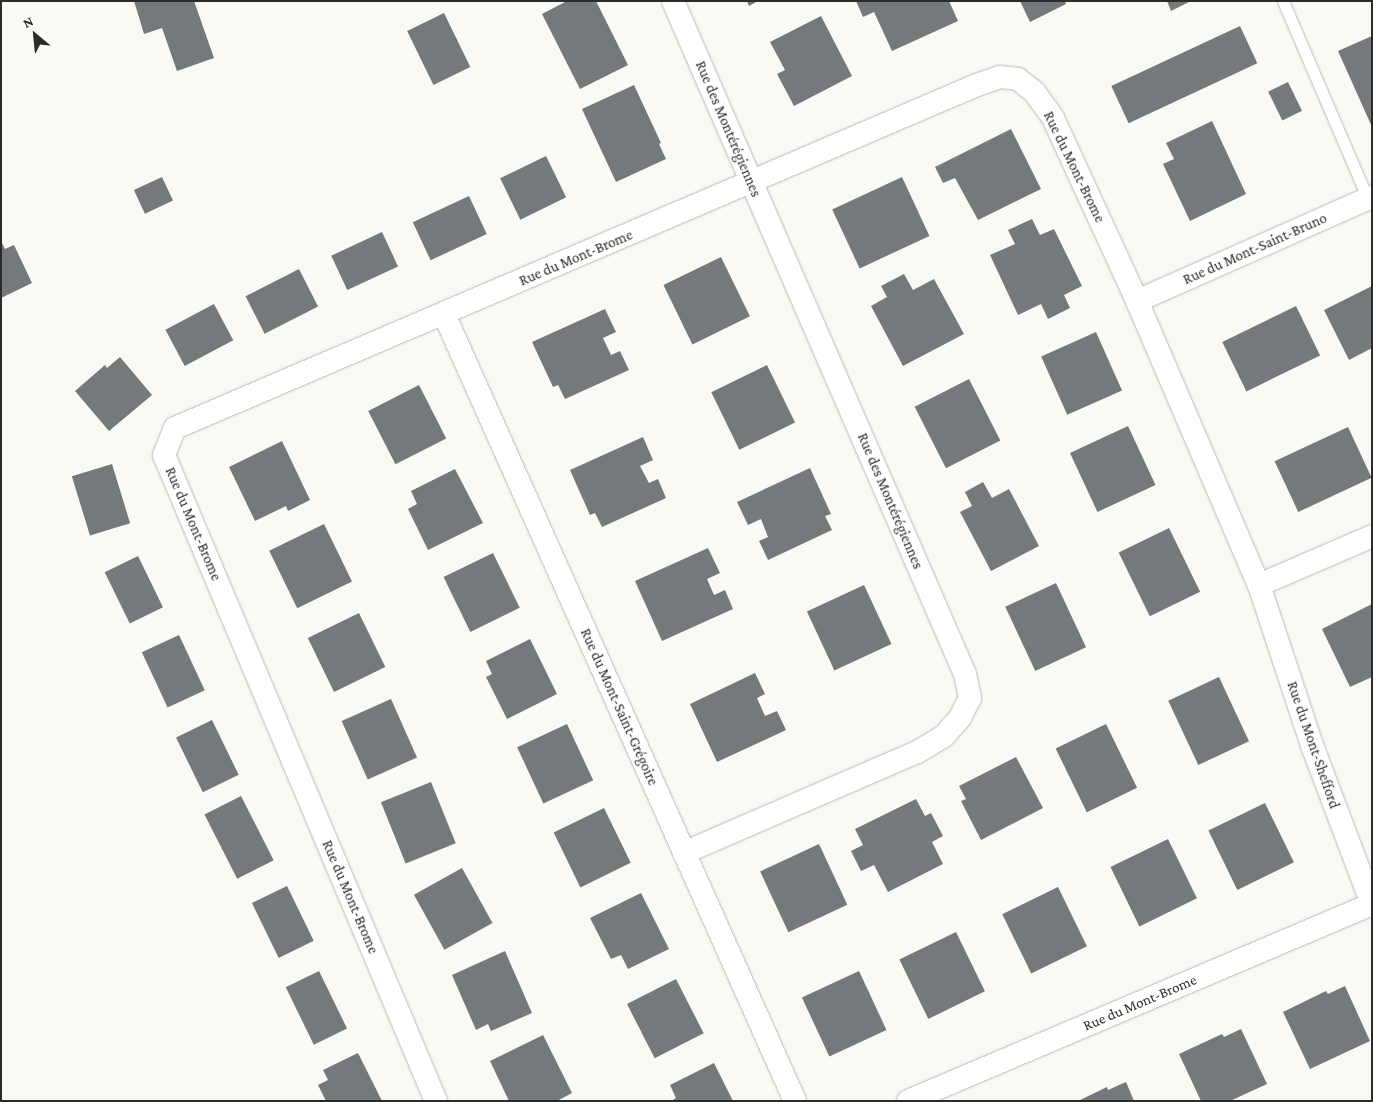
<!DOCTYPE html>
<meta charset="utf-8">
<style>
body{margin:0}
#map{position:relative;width:1373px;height:1102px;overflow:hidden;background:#faf9f4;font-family:"Crimson Pro",serif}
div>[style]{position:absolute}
.building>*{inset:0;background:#74797b;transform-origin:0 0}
.roads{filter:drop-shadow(0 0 1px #bab9b5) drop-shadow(0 0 1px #bab9b5)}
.service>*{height:11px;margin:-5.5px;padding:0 5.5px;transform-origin:5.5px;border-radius:5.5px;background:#fff}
.minor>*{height:22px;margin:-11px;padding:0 11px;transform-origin:11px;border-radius:11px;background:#fff}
span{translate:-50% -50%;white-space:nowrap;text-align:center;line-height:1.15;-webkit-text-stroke:4px #fff;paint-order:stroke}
.street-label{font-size:15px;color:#2c2b2a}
.frame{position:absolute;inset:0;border:2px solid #2c2b2a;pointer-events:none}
.north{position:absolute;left:10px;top:10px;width:50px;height:50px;-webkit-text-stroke:4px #fff;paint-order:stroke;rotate:332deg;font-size:14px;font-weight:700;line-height:20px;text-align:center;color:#2c2b2a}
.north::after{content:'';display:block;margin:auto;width:18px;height:22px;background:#2c2b2a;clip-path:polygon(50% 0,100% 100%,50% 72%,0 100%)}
</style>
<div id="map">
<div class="building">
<i style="clip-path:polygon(134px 1px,194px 1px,214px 58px,177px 71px,162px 28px,144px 34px)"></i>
<i style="clip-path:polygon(567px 1px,596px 1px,628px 65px,580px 89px,542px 14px)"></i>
<i style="clip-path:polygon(747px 1px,758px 1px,749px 6px)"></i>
<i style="clip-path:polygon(856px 1px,949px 1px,958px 21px,892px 51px,874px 12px,863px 17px)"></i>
<i style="clip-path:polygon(1020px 1px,1065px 1px,1066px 4px,1030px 22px)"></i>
<i style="clip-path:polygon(1167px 1px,1191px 1px,1171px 11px)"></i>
<i style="left:444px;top:13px;width:60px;height:41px;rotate:64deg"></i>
<i style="clip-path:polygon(821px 16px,852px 76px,794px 106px,777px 74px,785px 70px,770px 42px)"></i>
<i style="left:1240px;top:26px;width:41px;height:142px;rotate:65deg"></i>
<i style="clip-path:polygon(1372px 36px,1372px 127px,1338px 51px)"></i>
<i style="left:1288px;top:82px;width:32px;height:22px;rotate:64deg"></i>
<i style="clip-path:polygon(634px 85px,661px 143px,659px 144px,666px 159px,616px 182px,582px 109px)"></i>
<i style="clip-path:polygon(1212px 121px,1246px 194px,1190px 221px,1163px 164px,1174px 159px,1166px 143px)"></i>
<i style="clip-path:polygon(1011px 129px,1041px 189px,978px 220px,955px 178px,943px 183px,935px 167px)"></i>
<i style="left:546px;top:156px;width:46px;height:51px;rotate:64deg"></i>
<i style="left:162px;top:177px;width:26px;height:31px;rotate:65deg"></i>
<i style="left:902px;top:177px;width:65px;height:77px;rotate:65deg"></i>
<i style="left:469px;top:196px;width:42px;height:62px;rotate:65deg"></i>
<i style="clip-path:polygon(1032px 219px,1040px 235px,1054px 229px,1082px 286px,1064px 295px,1070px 308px,1048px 319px,1041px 304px,1018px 315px,990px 255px,1015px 244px,1008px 230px)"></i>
<i style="left:382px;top:232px;width:38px;height:56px;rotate:65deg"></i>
<i style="clip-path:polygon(1px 241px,5px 249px,14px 245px,32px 283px,1px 298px)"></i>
<i style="left:721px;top:257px;width:66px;height:64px;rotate:64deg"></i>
<i style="left:299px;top:269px;width:42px;height:60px;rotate:63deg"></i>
<i style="clip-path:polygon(904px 274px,913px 290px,934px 279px,964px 334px,903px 366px,871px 306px,887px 297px,881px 286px)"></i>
<i style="clip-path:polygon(1372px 286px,1372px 348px,1349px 360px,1324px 310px)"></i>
<i style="left:214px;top:304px;width:41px;height:55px;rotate:62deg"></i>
<i style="left:1296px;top:306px;width:55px;height:82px;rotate:64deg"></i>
<i style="clip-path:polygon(605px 309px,616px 332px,603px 338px,611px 355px,620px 351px,629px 370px,565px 399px,558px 385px,553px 387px,532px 342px)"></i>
<i style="left:1096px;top:332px;width:64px;height:60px;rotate:66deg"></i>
<i style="clip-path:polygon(120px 357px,152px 395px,109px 431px,75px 391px,105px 365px,107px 368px)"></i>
<i style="left:767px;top:365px;width:64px;height:62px;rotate:64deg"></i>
<i style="left:969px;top:379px;width:69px;height:61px;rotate:63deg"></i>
<i style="left:419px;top:385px;width:60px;height:57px;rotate:63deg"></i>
<i style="left:1128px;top:426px;width:65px;height:64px;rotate:65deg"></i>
<i style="left:1348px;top:427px;width:56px;height:81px;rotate:65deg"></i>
<i style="clip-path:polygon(643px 437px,653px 460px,640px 466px,649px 483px,658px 479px,666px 498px,602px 527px,595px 513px,590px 515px,570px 470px)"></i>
<i style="clip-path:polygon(282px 441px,310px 500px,288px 511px,286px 506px,255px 521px,229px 467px)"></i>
<i style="left:112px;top:464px;width:62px;height:42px;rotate:73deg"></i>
<i style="clip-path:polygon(810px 468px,831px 514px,825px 516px,832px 530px,768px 560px,759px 541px,768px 537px,761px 519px,748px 525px,737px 502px)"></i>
<i style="clip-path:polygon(455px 469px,483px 523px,428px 550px,408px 509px,417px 504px,411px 491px)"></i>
<i style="clip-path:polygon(983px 482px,992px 498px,1009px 489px,1039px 546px,991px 571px,960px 512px,972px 506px,965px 492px)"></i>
<i style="left:324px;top:524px;width:64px;height:61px;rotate:64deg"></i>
<i style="left:1169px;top:528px;width:71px;height:56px;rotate:64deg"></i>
<i style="clip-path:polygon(708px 548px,720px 573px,707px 579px,714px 595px,725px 590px,733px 609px,662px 641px,635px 581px)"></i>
<i style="left:493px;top:553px;width:61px;height:55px;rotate:64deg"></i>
<i style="left:138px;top:556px;width:57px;height:37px;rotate:64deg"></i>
<i style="left:1056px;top:583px;width:71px;height:56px;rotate:65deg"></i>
<i style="left:864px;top:585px;width:65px;height:63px;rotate:65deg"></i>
<i style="clip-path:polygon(1372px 604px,1372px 677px,1350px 687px,1322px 629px)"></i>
<i style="left:359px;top:613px;width:60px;height:57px;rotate:64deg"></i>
<i style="left:179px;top:635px;width:61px;height:41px;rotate:65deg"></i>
<i style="clip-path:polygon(530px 639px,557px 694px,507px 719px,486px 677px,492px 674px,486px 661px)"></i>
<i style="clip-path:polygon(755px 673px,765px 694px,757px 698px,765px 716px,777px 711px,786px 730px,717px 762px,690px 704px)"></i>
<i style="left:1219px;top:677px;width:71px;height:56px;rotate:65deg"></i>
<i style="left:391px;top:699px;width:64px;height:54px;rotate:66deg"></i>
<i style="left:212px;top:720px;width:61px;height:40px;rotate:64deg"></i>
<i style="left:567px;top:724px;width:62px;height:55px;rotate:65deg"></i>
<i style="left:1106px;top:724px;width:71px;height:56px;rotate:64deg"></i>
<i style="clip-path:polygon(1016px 757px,1043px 808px,981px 840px,961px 801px,966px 799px,959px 786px)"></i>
<i style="left:431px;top:782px;width:66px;height:54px;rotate:68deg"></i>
<i style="left:241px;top:796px;width:72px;height:41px;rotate:63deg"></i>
<i style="clip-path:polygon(916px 799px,925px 816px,931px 813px,943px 836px,932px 842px,943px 864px,888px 892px,874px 865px,861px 871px,851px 851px,863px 845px,855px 829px)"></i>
<i style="left:1265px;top:803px;width:66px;height:63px;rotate:64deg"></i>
<i style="left:604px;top:808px;width:61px;height:56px;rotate:64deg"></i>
<i style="left:1168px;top:839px;width:66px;height:64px;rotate:64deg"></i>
<i style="left:819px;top:844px;width:67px;height:65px;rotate:65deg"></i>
<i style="left:462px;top:868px;width:63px;height:55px;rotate:61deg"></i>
<i style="left:287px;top:886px;width:61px;height:39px;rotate:64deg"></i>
<i style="left:1058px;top:887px;width:66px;height:62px;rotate:64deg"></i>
<i style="clip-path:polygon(641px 893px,669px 949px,628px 969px,621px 955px,611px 959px,590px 918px)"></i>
<i style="left:956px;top:932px;width:66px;height:63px;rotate:64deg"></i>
<i style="clip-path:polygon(505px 951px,532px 1013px,491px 1031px,488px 1024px,476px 1030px,452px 975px)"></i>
<i style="left:319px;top:971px;width:64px;height:37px;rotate:64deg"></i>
<i style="left:859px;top:971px;width:65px;height:63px;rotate:65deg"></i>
<i style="left:676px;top:979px;width:61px;height:55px;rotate:63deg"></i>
<i style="clip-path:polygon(1345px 986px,1370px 1041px,1310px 1069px,1283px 1012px,1326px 991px,1328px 994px)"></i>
<i style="clip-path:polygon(1241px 1029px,1267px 1084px,1230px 1101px,1201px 1101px,1179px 1054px,1222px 1034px,1224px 1037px)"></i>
<i style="clip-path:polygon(543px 1035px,572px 1093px,557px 1101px,509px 1101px,490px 1061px)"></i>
<i style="clip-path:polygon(358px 1053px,382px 1101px,326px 1101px,318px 1085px,328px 1080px,323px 1070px)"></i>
<i style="clip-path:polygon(714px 1063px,733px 1101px,671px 1101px,676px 1098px,670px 1085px)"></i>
<i style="clip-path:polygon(1126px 1082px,1134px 1101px,1078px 1101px,1107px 1087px,1108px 1090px)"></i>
</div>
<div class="roads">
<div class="service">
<i style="left:1283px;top:1px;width:215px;rotate:66.8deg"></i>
</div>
<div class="minor">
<i style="left:673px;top:1px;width:734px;rotate:66.55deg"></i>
<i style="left:965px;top:674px;width:25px;rotate:78deg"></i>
<i style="left:970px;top:698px;width:22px;rotate:117deg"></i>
<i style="left:960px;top:718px;width:24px;rotate:132deg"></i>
<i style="left:944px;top:736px;width:31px;rotate:149deg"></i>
<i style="left:917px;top:752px;width:254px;rotate:156.6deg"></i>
<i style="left:1137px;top:301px;width:257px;rotate:-23.9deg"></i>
<i style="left:444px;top:314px;width:862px;rotate:65.96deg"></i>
<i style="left:1259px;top:585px;width:172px;rotate:71.7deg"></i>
<i style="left:1313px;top:748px;width:167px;rotate:69.3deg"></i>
<i style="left:436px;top:1101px;width:701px;rotate:-112.83deg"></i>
<i style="left:164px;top:455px;width:29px;rotate:-68deg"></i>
<i style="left:175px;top:428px;width:872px;rotate:-23.16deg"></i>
<i style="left:977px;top:85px;width:24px;rotate:-19deg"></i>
<i style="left:1000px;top:77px;width:18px;rotate:6deg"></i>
<i style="left:1018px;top:79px;width:22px;rotate:39deg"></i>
<i style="left:1035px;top:93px;width:31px;rotate:54deg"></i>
<i style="left:1053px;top:118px;width:201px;rotate:65.3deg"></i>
<i style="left:1137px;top:301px;width:309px;rotate:66.8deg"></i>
<i style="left:1259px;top:585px;width:123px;rotate:-23.4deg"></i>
<i style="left:908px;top:1101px;width:504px;rotate:-23deg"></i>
</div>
</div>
<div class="street-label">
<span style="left:728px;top:129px;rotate:67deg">Rue des Montérégiennes</span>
<span style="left:1074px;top:167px;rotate:64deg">Rue du Mont-Brome</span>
<span style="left:1255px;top:249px;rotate:-24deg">Rue du Mont-Saint-Bruno</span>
<span style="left:576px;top:258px;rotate:-23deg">Rue du Mont-Brome</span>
<span style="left:890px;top:501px;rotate:67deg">Rue des Montérégiennes</span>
<span style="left:193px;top:524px;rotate:67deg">Rue du Mont-Brome</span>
<span style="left:619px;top:707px;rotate:66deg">Rue du Mont-Saint-Grégoire</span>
<span style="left:1313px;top:745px;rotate:71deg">Rue du Mont-Shefford</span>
<span style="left:350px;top:897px;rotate:67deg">Rue du Mont-Brome</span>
<span style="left:1140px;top:1003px;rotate:-23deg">Rue du Mont-Brome</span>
</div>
<div class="frame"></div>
<div class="north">N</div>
</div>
